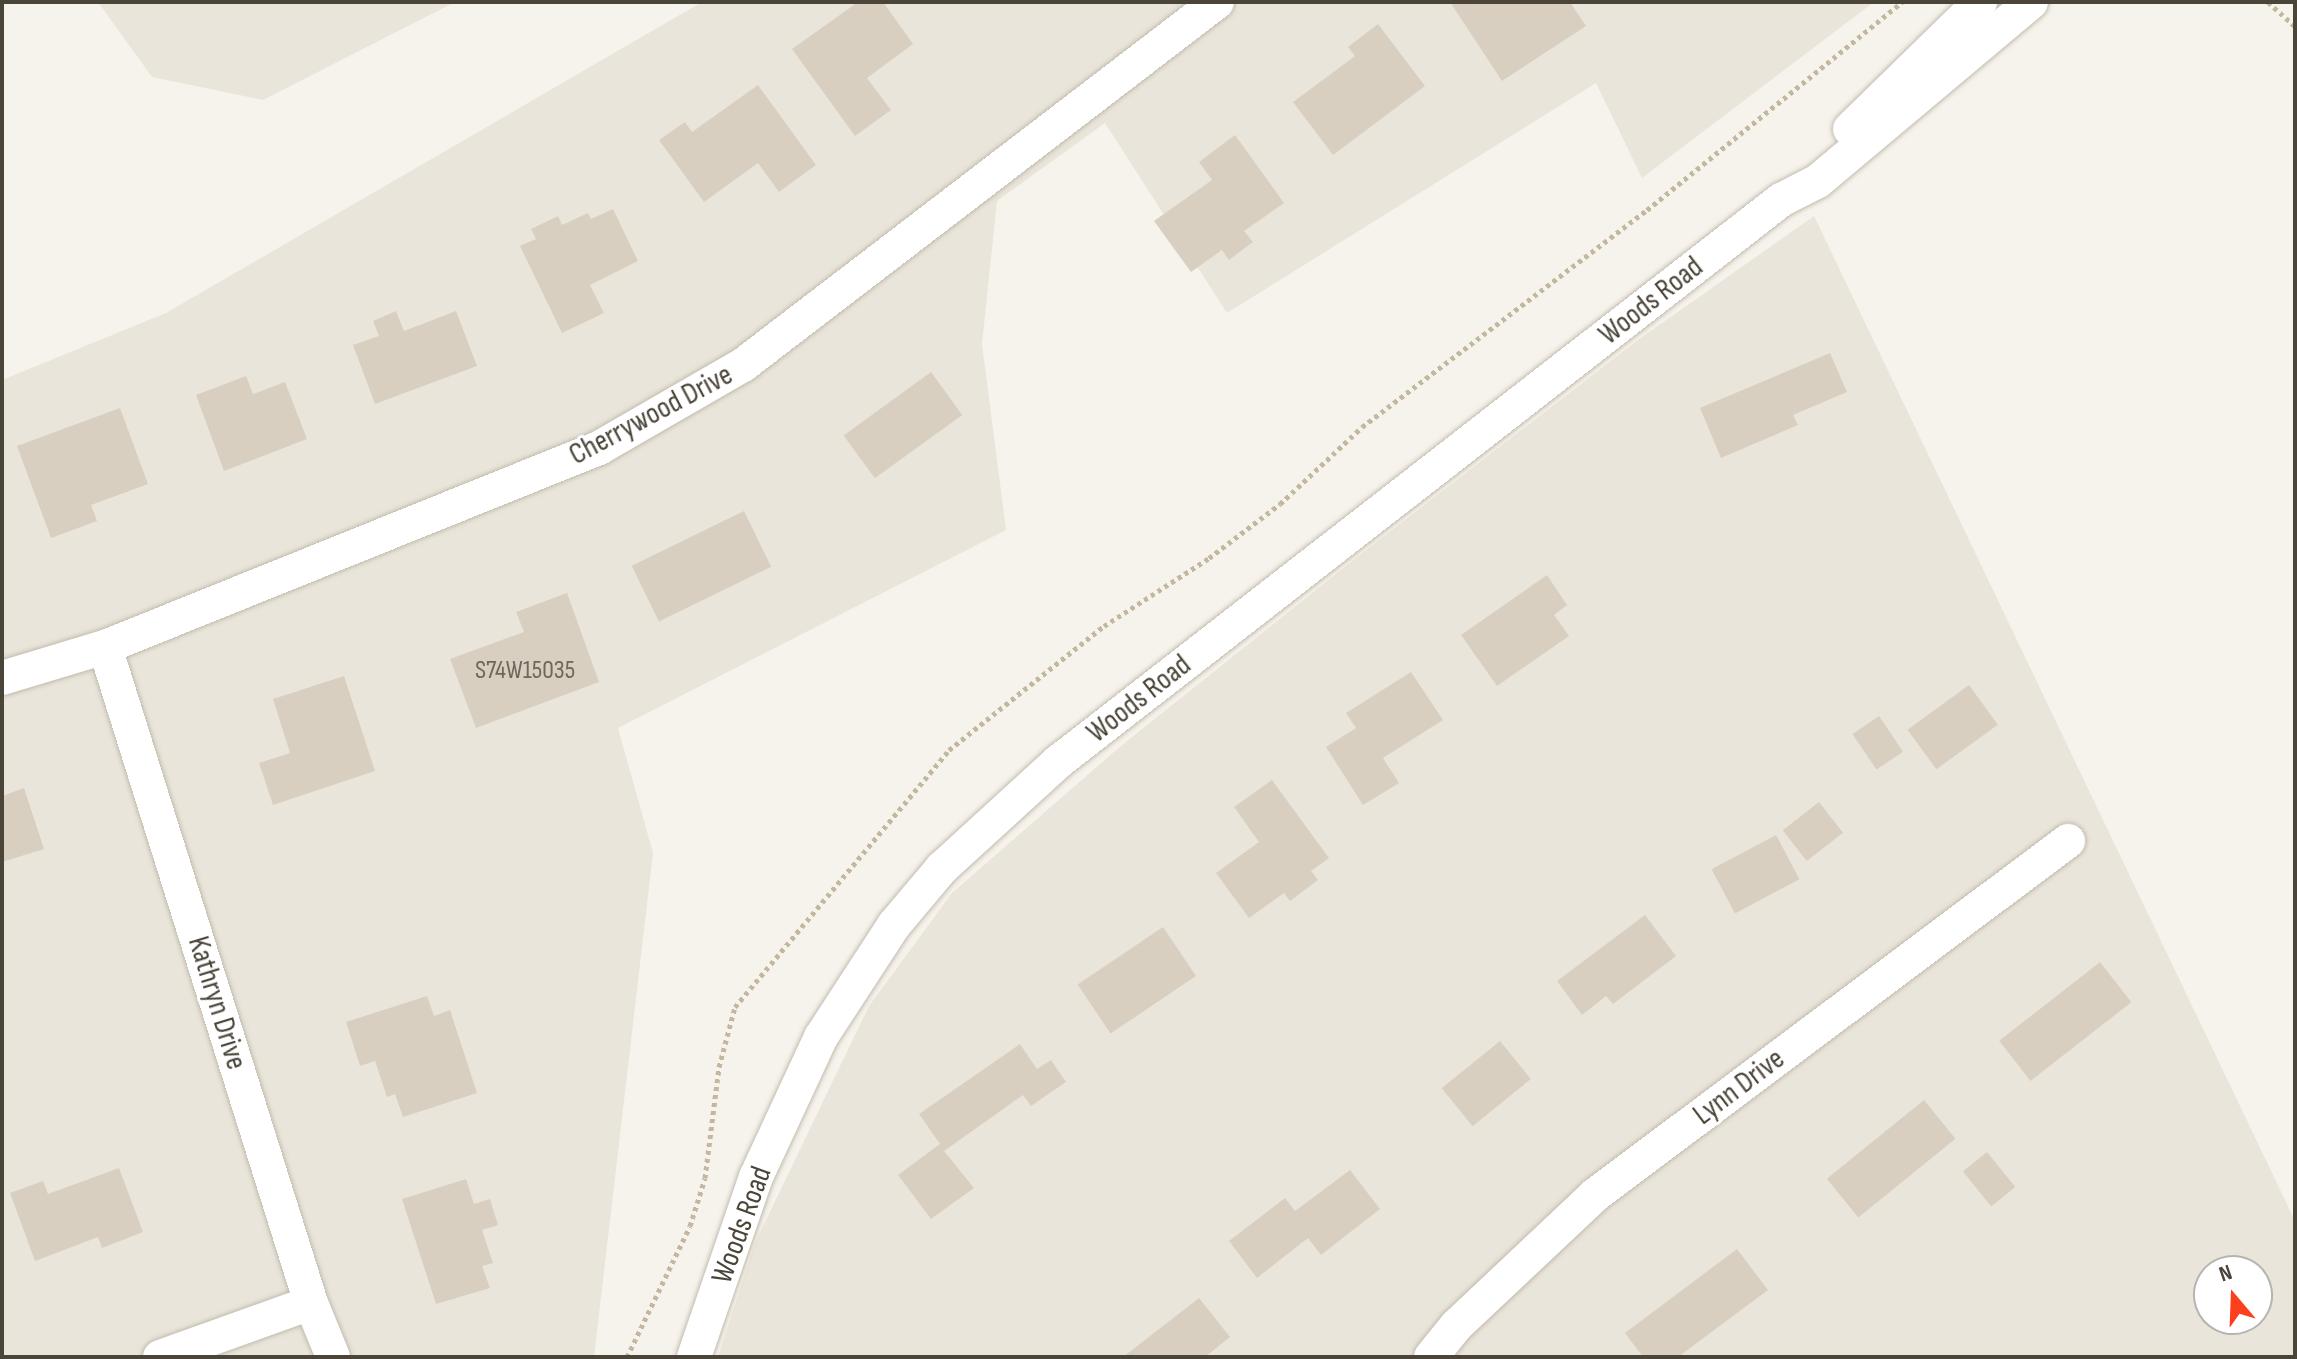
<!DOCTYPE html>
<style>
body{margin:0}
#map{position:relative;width:2297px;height:1359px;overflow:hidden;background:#f6f3ec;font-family:"Sofia Sans Condensed",sans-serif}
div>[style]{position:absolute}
.residential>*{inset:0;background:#eae5da}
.building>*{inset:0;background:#d8cfc1;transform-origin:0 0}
.path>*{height:5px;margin-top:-2.5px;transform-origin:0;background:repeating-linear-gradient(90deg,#c4b79f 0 4px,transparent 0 8px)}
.roads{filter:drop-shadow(0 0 2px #c2bbae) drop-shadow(0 0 2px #c2bbae)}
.minor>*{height:34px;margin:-17px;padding:0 17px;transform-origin:17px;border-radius:17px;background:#fff}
span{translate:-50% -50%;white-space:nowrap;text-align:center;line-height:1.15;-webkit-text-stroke:6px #fff;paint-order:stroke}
.number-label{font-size:26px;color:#6e675b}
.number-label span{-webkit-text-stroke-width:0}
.street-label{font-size:30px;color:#4b4439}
.frame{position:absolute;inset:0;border:4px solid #4b4439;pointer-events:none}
.north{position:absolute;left:2193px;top:1255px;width:80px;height:80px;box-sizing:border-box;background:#fff;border:2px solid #b7b4b0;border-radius:50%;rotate:341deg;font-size:22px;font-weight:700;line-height:32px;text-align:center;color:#4b4439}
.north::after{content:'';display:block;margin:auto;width:28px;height:36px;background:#fc3f1d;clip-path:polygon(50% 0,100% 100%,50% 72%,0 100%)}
</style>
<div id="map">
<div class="residential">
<i style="clip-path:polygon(98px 2px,455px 2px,263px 100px,152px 77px)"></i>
<i style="clip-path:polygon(702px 2px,1874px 2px,1642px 178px,1596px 83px,1227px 313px,1105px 123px,997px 201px,982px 344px,1006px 530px,618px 728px,653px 853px,594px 1357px,2px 1357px,2px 380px,166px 313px)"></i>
<i style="clip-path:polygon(evenodd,1814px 216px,2295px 1221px,2295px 1357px,718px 1357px,755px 1243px,869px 1006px,952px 893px,1122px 745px,1356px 558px,1638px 340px,1814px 216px,2209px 1271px,2257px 1271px,2257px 1319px,2209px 1319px,2209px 1271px)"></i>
</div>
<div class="building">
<i style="clip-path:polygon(858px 2px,883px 2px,913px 44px,867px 78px,891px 110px,855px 136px,792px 49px)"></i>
<i style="clip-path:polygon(1450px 2px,1570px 2px,1586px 26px,1502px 81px)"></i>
<i style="clip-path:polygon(1378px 24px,1425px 86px,1333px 155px,1293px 102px,1355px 56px,1348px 47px)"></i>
<i style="clip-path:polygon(758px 85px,816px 165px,779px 192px,758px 163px,704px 202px,659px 140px,685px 122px,692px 132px)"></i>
<i style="clip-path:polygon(1235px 135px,1284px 203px,1244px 231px,1253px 242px,1229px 260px,1222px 250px,1191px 272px,1154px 221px,1212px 180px,1199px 162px)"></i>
<i style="clip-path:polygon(613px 209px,638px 261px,590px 285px,604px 313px,562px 333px,520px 246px,536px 239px,531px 229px,558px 216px,562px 225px,588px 213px,591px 219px)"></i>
<i style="clip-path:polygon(396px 311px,404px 331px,456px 311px,477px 366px,375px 404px,353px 345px,379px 336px,373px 321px)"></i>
<i style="clip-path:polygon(1830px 353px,1847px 392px,1793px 415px,1798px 425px,1721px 458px,1700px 408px)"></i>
<i style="left:931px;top:372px;width:53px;height:108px;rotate:54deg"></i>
<i style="clip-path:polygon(246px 376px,253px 394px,285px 382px,307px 439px,224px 471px,196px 395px)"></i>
<i style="clip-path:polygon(120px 408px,148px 484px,91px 505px,97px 521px,51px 538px,17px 446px)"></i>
<i style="left:744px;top:511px;width:62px;height:125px;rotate:64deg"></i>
<i style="clip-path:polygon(1547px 575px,1567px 605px,1554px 615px,1569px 636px,1497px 686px,1461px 635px)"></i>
<i style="clip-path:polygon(567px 593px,599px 682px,476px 728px,450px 659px,524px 632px,516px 612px)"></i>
<i style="clip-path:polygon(1411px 672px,1443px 720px,1383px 758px,1399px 783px,1363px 805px,1326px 747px,1356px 728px,1346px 713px)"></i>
<i style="clip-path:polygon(344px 676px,375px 771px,273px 805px,259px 763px,290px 753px,273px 699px)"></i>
<i style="left:1969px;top:685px;width:49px;height:76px;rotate:54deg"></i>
<i style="left:1879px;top:716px;width:43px;height:32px;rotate:56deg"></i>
<i style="clip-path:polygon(1272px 780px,1329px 858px,1311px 871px,1318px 880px,1290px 901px,1284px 893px,1249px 918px,1216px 873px,1259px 842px,1234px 807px)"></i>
<i style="clip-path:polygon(24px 788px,44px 849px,2px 862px,2px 796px)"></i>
<i style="left:1819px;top:802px;width:39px;height:46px;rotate:52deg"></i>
<i style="left:1776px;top:835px;width:50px;height:73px;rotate:62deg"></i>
<i style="clip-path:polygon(1645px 915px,1676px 956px,1613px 1004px,1606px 996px,1582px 1015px,1557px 981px)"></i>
<i style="left:1163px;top:927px;width:59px;height:103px;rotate:56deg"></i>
<i style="left:2100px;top:962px;width:51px;height:128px;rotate:52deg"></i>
<i style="clip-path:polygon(427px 996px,434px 1016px,450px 1010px,477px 1093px,403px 1117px,395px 1094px,387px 1097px,375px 1061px,360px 1066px,346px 1022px)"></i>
<i style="left:1500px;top:1041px;width:49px;height:75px;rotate:51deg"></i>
<i style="clip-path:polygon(1020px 1044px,1037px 1069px,1051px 1060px,1066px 1082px,1031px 1106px,1023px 1095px,944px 1151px,974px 1188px,931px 1219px,898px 1175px,940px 1144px,919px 1114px)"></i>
<i style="left:1924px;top:1100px;width:50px;height:125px;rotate:51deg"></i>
<i style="left:1987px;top:1152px;width:45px;height:31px;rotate:51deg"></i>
<i style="clip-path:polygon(119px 1168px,143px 1232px,102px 1248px,98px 1237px,35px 1261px,10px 1193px,43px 1181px,48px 1194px)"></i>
<i style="clip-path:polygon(1350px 1170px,1380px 1209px,1321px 1255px,1308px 1238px,1257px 1278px,1229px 1241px,1285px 1198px,1295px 1211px)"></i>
<i style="clip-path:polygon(466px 1179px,474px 1204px,490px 1199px,498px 1225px,482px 1230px,493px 1263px,482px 1266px,490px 1288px,436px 1304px,402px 1199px)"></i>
<i style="clip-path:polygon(1737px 1249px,1768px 1290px,1678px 1357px,1643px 1357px,1625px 1333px)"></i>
<i style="clip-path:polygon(1199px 1298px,1230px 1337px,1205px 1357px,1123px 1357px)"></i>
</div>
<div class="path">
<i style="left:2268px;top:2px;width:36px;rotate:42deg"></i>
<i style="left:627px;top:1357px;width:145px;rotate:-64.3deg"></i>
<i style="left:690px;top:1226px;width:50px;rotate:-72.6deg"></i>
<i style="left:705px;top:1178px;width:112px;rotate:-82.8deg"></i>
<i style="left:719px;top:1067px;width:62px;rotate:-75.1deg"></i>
<i style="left:735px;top:1007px;width:334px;rotate:-50.2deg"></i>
<i style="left:949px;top:750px;width:198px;rotate:-38.7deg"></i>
<i style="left:1104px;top:626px;width:125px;rotate:-32.9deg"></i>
<i style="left:1209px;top:558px;width:89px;rotate:-37.3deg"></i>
<i style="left:1280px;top:504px;width:112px;rotate:-43.2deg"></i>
<i style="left:1362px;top:427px;width:358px;rotate:-37.3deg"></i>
<i style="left:1647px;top:210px;width:329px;rotate:-39.2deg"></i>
</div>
<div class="roads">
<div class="minor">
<i style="left:1850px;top:129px;width:182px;rotate:-44.3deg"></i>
<i style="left:105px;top:647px;width:688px;rotate:72.57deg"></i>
<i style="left:311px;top:1303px;width:58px;rotate:67.8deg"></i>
<i style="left:2px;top:678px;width:108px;rotate:-16.8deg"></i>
<i style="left:105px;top:647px;width:533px;rotate:-21.94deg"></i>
<i style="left:599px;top:448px;width:166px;rotate:-30deg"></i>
<i style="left:743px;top:365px;width:597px;rotate:-37.45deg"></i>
<i style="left:160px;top:1357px;width:160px;rotate:-19.7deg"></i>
<i style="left:694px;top:1357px;width:190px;rotate:-71deg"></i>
<i style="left:756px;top:1177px;width:154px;rotate:-65.1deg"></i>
<i style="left:821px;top:1037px;width:134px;rotate:-56.9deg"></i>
<i style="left:894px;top:925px;width:75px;rotate:-49.9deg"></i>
<i style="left:942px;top:868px;width:157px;rotate:-42.4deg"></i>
<i style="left:1058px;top:762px;width:916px;rotate:-37.86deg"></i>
<i style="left:1781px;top:200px;width:42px;rotate:-27.2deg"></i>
<i style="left:1818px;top:181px;width:278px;rotate:-40deg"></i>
<i style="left:1431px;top:1357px;width:40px;rotate:-51deg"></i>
<i style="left:1456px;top:1326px;width:191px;rotate:-43.3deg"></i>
<i style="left:1595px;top:1195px;width:591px;rotate:-36.81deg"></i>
</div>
</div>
<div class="number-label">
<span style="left:525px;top:671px">S74W15035</span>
</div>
<div class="street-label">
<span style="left:1651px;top:301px;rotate:-38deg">Woods Road</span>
<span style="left:651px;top:415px;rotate:-28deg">Cherrywood Drive</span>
<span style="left:1139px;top:699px;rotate:-38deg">Woods Road</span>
<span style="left:217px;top:1003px;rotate:73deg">Kathryn Drive</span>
<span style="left:1739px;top:1087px;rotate:-37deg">Lynn Drive</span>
<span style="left:742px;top:1225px;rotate:-70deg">Woods Road</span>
</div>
<div class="frame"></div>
<div class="north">N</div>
</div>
